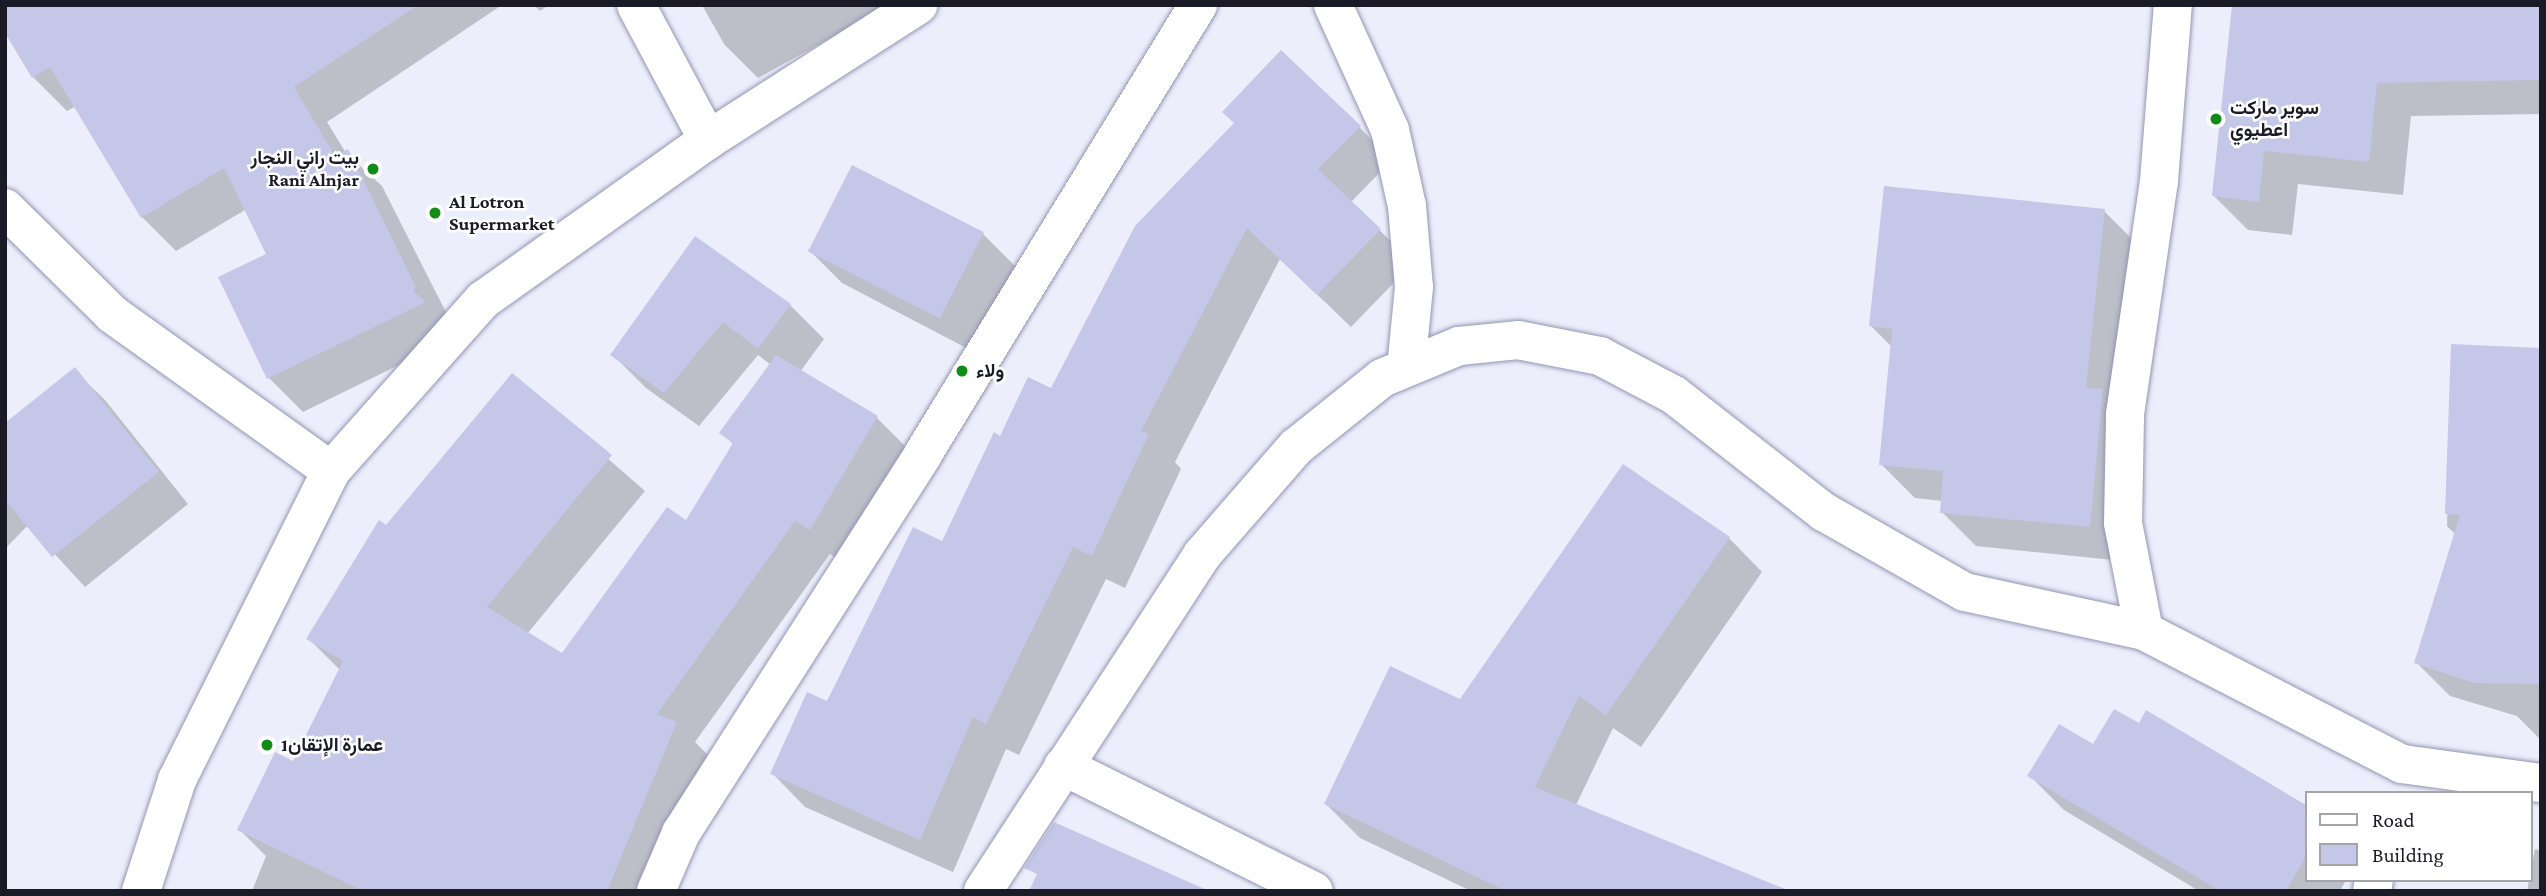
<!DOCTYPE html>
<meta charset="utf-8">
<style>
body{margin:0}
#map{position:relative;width:2546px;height:896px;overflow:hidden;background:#eceefb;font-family:"Crimson Pro",Vazirmatn,serif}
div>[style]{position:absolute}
.shadow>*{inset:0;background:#0003}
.building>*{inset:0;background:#c4c7e7;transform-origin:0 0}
.roads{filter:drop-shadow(0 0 2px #9395b4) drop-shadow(0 0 2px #9395b4)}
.minor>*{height:38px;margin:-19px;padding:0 19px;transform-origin:19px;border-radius:19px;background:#fff}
.dots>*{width:19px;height:19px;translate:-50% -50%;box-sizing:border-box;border:4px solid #fff;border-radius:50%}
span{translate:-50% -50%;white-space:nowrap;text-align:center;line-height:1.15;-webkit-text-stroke:5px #fff;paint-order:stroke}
.poi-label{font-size:19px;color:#1b1b27;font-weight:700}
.left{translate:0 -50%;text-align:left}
.right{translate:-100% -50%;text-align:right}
.frame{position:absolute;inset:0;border:7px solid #1b1b27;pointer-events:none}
.legend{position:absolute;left:2305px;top:791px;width:228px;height:91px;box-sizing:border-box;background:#fff;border:2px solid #a4a4a9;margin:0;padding:9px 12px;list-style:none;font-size:21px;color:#1b1b27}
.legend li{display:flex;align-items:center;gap:14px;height:35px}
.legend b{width:35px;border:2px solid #a4a4a9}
</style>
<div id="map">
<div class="shadow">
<i style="clip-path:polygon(5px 5px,502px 5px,327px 122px,346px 153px,382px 186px,458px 336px,303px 412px,269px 378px,268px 255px,245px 210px,176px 251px,142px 217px,76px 106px,67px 111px,33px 77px)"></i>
<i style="clip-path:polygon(534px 5px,549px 5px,540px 11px)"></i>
<i style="clip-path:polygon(702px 5px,890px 5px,758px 78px,724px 44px)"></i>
<i style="clip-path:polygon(2233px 5px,2541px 5px,2541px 114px,2411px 116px,2403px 195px,2298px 184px,2292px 235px,2248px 230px,2214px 196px)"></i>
<i style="clip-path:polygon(1236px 124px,1359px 127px,1392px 160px,1351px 202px,1413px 263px,1351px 327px,1280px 259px,1175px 462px,1181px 469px,1125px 588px,1106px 579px,1019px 755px,1006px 749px,953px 872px,805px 807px,773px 774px,943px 543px,1001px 438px,1052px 390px)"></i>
<i style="clip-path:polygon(2104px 211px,2138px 245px,2123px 561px,1976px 546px,1942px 512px,1943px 501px,1915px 498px,1881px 464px,1892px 347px,1871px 326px)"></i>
<i style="clip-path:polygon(983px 234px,1017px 268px,974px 352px,842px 283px,808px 249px)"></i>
<i style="clip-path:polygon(696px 238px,790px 305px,824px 339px,800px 372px,877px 418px,911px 452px,844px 563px,830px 554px,695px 742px,710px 757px,655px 891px,252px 891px,266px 856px,240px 830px,294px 764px,340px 670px,309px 639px,387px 527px,512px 375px,645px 491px,527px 634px,563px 656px,687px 523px,734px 445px,722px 433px,771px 365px,758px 355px,699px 426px,646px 388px,612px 354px)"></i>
<i style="clip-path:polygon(2453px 346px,2541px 350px,2541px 740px,2517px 716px,2450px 696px,2416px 662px,2455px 534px,2447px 526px)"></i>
<i style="clip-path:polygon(74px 370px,105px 400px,188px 504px,85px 587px,28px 525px,5px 549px,5px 425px)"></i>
<i style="clip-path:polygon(1729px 538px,1762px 572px,1641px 747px,1613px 728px,1576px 805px,1785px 891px,1471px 891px,1360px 838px,1326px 804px,1461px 701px)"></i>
<i style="clip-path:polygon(2147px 713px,2306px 807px,2306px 880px,2346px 880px,2340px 891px,2199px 891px,2064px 810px,2030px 776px,2139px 726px)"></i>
<i style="clip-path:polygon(2535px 849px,2541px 851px,2541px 891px,2527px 891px)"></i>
</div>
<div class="building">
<i style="clip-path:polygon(5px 5px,418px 5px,294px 87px,335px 156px,348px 149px,416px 287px,413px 291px,426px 302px,267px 379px,218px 277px,266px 254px,224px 168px,141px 218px,50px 67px,32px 78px,5px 33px)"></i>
<i style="clip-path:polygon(2232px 5px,2541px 5px,2541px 80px,2377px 83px,2369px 162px,2264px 151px,2259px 202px,2212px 196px)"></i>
<i style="clip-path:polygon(1281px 50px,1361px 126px,1318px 169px,1381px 229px,1317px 295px,1247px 228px,1141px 431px,1149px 434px,1092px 556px,1073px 547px,986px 724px,973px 717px,920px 840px,770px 774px,807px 692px,827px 701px,913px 527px,942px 541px,994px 432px,1000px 436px,1028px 377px,1051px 388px,1135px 226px,1234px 123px,1222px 112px)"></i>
<i style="left:852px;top:165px;width:148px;height:97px;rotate:27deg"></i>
<i style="clip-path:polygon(1884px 186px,2105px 209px,2086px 388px,2103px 389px,2090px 527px,1940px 513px,1943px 471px,1879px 465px,1892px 329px,1869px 326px)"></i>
<i style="clip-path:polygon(695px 236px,791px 304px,758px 349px,723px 322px,664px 393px,610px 355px)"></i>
<i style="clip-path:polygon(2451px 344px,2541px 348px,2541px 684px,2474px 683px,2414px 663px,2460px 515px,2445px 514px)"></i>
<i style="clip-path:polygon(776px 355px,878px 416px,810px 530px,795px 521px,657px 714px,677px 722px,607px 891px,363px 891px,237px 830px,275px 752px,293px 761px,343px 661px,306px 639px,379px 520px,386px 525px,512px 373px,612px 455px,487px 607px,562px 653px,667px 507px,686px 520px,733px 443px,719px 433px)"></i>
<i style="clip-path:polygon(75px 367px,159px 472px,52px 557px,5px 500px,5px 423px)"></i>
<i style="clip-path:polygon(1623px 464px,1730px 537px,1606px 715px,1579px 696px,1535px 787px,1790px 891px,1506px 891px,1324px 804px,1390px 666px,1460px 699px)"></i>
<i style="clip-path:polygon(2114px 709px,2139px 723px,2146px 710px,2306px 805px,2306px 856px,2286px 891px,2220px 891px,2027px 776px,2059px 724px,2093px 744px)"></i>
<i style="clip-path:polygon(1054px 822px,1209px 891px,1029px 891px,1037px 874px,1024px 868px)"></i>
</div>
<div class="roads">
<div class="minor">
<i style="left:636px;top:5px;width:153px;rotate:61.9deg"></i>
<i style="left:1333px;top:5px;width:137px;rotate:65.5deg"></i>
<i style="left:1390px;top:130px;width:78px;rotate:77.4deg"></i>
<i style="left:1407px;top:206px;width:81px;rotate:85.1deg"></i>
<i style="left:1414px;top:287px;width:81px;rotate:95.6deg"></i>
<i style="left:5px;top:208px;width:151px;rotate:44.7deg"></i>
<i style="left:112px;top:314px;width:269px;rotate:35.6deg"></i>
<i style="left:2144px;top:631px;width:110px;rotate:-101deg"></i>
<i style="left:2123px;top:523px;width:109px;rotate:-88.9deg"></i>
<i style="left:2125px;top:414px;width:235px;rotate:-81.7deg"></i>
<i style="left:2159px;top:181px;width:177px;rotate:-85.5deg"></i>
<i style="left:1063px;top:766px;width:280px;rotate:26.5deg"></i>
<i style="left:141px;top:891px;width:117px;rotate:-72deg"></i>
<i style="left:177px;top:780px;width:345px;rotate:-63.5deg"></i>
<i style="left:331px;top:471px;width:229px;rotate:-48.4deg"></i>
<i style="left:483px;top:300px;width:276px;rotate:-35.4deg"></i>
<i style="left:708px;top:140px;width:250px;rotate:-32.7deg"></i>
<i style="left:656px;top:891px;width:63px;rotate:-66.7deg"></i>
<i style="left:681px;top:833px;width:450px;rotate:-57.4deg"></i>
<i style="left:923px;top:454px;width:527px;rotate:-58.51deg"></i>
<i style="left:983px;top:891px;width:401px;rotate:-56.9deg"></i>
<i style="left:1202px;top:555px;width:143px;rotate:-49deg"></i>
<i style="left:1296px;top:447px;width:110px;rotate:-38.7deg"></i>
<i style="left:1382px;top:378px;width:83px;rotate:-22.6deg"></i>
<i style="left:1459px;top:346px;width:59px;rotate:-5.8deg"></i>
<i style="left:1518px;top:340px;width:84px;rotate:11deg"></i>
<i style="left:1600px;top:356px;width:84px;rotate:27.8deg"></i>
<i style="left:1674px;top:395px;width:190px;rotate:38deg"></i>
<i style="left:1824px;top:512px;width:162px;rotate:29.6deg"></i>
<i style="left:1965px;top:592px;width:183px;rotate:12.3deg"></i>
<i style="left:2144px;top:631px;width:290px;rotate:27.3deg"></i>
<i style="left:2402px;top:764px;width:140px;rotate:7.8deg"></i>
<i style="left:2372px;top:891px;width:11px;rotate:-80deg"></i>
</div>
</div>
<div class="dots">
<i style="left:2216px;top:119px;background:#118c16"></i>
<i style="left:373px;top:169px;background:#118c16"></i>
<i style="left:435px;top:213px;background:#118c16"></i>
<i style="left:962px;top:371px;background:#118c16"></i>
<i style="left:267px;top:745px;background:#118c16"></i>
</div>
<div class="poi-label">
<span class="left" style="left:2230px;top:119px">سوير ماركت<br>اعطيوي</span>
<span class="right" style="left:359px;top:169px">بيت راني النجار<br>Rani Alnjar</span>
<span class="left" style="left:449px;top:213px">Al Lotron<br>Supermarket</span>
<span class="left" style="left:976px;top:371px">ولاء</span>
<span class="left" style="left:281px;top:745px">عمارة الإتقان1</span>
</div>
<div class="frame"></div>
<ul class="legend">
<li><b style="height:9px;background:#fff"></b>Road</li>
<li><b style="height:19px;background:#c4c7e7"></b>Building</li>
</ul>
</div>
